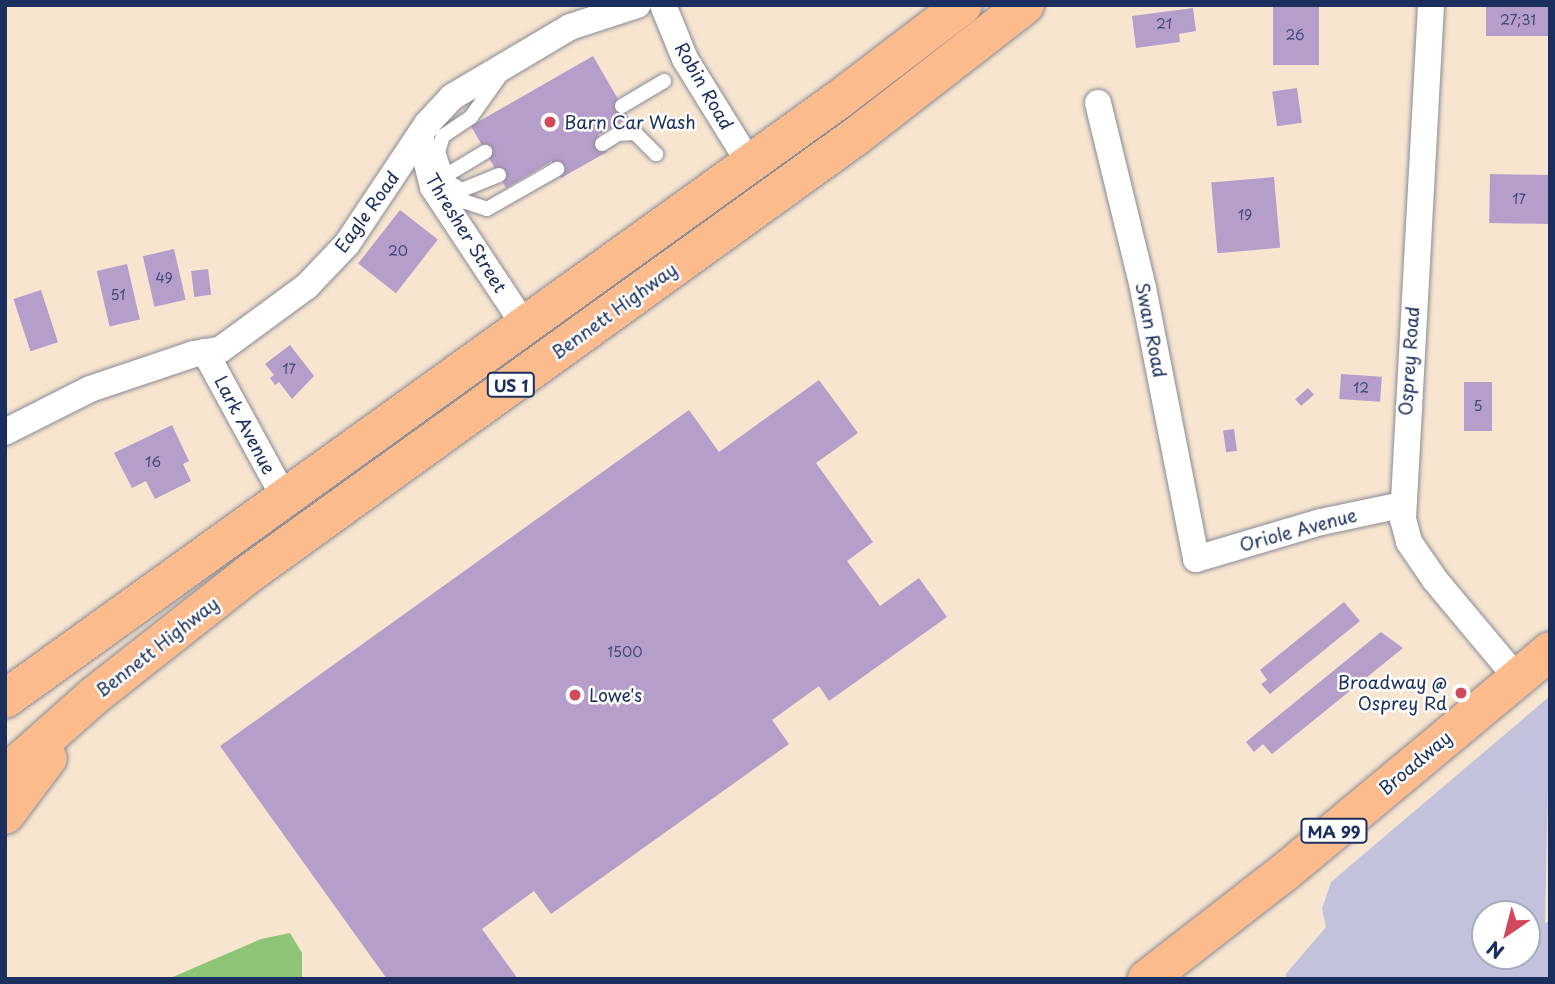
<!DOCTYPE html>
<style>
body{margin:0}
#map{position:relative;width:1555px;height:984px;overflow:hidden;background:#f7e5cf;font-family:"Playpen Sans",sans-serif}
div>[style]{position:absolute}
.industrial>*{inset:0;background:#c2c2dc}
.green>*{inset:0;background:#8ec476}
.building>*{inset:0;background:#b69ecb;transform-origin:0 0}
.roads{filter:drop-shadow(0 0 2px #898a96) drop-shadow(0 0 2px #898a96)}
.lane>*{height:14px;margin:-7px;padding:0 7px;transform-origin:7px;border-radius:7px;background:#fff}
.street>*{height:26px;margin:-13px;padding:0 13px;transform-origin:13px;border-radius:13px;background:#fff}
.primary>*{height:38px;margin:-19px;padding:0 19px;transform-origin:19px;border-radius:19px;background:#fbbb8c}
.highway>*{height:38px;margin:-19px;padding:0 19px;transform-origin:19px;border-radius:19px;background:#fbbb8c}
.dots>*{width:19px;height:19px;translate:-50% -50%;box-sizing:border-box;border:4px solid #fff;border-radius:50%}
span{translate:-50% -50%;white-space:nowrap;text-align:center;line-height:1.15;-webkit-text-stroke:5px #fff;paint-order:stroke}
.number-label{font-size:14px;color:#424b79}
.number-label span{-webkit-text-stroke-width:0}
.shield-label span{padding:2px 5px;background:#fff;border:2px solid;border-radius:5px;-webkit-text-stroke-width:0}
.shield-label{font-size:16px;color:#1b2f5e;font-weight:700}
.street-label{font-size:18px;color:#1b2f5e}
.poi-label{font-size:18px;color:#1b2f5e}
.left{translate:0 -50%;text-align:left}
.right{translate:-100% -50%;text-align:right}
.frame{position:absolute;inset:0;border:7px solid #1b2f5e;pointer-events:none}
.north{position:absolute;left:1471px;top:900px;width:70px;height:70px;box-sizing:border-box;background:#fff;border:2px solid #a4acbf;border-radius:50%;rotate:215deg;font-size:19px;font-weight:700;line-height:28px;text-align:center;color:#1b2f5e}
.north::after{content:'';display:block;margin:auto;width:24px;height:32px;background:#d1495b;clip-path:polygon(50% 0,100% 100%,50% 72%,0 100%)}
</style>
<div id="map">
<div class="industrial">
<i style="clip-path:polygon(evenodd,1550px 696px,1545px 923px,1550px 921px,1550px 979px,1289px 979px,1285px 975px,1326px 927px,1322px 909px,1331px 882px,1550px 696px,1485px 914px,1527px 914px,1527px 956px,1485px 956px,1485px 914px)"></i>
</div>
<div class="green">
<i style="clip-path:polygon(290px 933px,302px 953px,302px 979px,168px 979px,261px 939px)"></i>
</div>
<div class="building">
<i style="left:1273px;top:5px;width:46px;height:60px"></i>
<i style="left:1486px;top:5px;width:64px;height:31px"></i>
<i style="clip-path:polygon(1193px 8px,1196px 31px,1179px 34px,1180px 42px,1136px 48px,1132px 16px)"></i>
<i style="clip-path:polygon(593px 56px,629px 118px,598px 135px,607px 152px,561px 178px,552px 161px,506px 188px,471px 126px)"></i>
<i style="left:1297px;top:88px;width:35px;height:25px;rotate:82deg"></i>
<i style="left:1490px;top:174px;width:60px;height:49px;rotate:1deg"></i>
<i style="left:1274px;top:177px;width:71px;height:63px;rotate:85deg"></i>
<i style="left:400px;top:210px;width:48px;height:68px;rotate:38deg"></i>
<i style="left:174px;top:249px;width:52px;height:32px;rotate:77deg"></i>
<i style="left:127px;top:264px;width:57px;height:31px;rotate:77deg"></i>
<i style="left:208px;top:269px;width:26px;height:17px;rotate:83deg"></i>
<i style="left:41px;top:290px;width:55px;height:29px;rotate:72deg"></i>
<i style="clip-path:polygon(290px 345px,314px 376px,292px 399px,279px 382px,275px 385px,270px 378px,274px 375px,265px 364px)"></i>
<i style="left:1341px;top:374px;width:41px;height:25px;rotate:4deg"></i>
<i style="clip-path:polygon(819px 380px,858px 433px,816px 463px,873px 542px,847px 561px,880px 606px,919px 578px,947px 617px,829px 701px,819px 686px,772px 720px,789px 744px,551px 914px,534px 891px,482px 929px,518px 979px,387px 979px,220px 746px,689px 410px,719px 452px)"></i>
<i style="left:1464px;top:382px;width:28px;height:49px"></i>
<i style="left:1308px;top:388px;width:9px;height:17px;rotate:49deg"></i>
<i style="clip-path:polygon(172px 425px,189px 461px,183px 464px,191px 481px,155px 499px,146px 481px,132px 488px,114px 453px)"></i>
<i style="left:1234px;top:429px;width:22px;height:11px;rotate:82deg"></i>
<i style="clip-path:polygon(1344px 602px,1360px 621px,1270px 694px,1261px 684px,1267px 680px,1260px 670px)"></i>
<i style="clip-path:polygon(1381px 632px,1403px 648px,1272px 754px,1263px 744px,1254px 752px,1246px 742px)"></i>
</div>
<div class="roads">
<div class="lane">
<i style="left:622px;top:106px;width:49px;rotate:-30.8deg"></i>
<i style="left:602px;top:144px;width:19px;rotate:-32deg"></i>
<i style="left:618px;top:134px;width:17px;rotate:-3deg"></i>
<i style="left:635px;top:133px;width:30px;rotate:45deg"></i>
<i style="left:499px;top:175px;width:40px;rotate:158deg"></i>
<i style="left:462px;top:190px;width:16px;rotate:-150deg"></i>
<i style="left:448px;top:182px;width:32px;rotate:-108deg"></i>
<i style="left:438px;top:152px;width:17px;rotate:-73deg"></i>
<i style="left:443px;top:136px;width:34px;rotate:-34deg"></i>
<i style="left:471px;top:117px;width:50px;rotate:-54.7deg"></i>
<i style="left:445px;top:176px;width:47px;rotate:-31deg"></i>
<i style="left:451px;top:186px;width:19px;rotate:51deg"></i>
<i style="left:463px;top:201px;width:25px;rotate:18deg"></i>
<i style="left:487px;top:209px;width:81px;rotate:-29.7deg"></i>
</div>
<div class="street">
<i style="left:663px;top:5px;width:58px;rotate:67.8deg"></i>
<i style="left:685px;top:59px;width:123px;rotate:58.2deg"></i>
<i style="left:1431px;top:5px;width:515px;rotate:93.12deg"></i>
<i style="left:1403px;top:519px;width:24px;rotate:75deg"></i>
<i style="left:1409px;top:542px;width:46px;rotate:55.6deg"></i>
<i style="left:1435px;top:580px;width:128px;rotate:50.1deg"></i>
<i style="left:1098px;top:103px;width:190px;rotate:76.3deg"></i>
<i style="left:1143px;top:288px;width:276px;rotate:78.9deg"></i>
<i style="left:1196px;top:559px;width:130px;rotate:-16.5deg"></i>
<i style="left:1321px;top:522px;width:83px;rotate:-11.9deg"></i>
<i style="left:420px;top:135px;width:54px;rotate:76deg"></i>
<i style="left:433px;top:187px;width:167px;rotate:56.5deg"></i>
<i style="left:205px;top:352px;width:167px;rotate:61.4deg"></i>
<i style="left:5px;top:432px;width:95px;rotate:-26.8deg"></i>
<i style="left:90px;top:389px;width:110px;rotate:-18.6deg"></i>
<i style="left:194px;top:354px;width:26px;rotate:-9deg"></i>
<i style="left:220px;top:350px;width:108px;rotate:-36.3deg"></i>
<i style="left:307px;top:286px;width:58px;rotate:-46.4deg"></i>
<i style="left:347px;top:244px;width:144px;rotate:-56.3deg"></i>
<i style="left:427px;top:124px;width:37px;rotate:-47deg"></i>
<i style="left:452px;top:97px;width:137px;rotate:-30.7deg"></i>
<i style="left:570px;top:27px;width:71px;rotate:-18.2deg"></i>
</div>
<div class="primary">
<i style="left:1147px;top:979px;width:175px;rotate:-37.8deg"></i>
<i style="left:1285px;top:872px;width:345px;rotate:-39.8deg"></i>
</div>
<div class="highway">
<i style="left:5px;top:699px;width:1025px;rotate:-35.71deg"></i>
<i style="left:837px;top:101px;width:158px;rotate:-37.3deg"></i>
<i style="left:5px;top:775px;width:120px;rotate:-41.6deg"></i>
<i style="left:95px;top:695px;width:197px;rotate:-38.2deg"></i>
<i style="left:250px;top:573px;width:746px;rotate:-35.78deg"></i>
<i style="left:855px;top:137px;width:215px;rotate:-37.8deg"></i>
<i style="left:5px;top:815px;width:71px;rotate:-53deg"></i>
</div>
</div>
<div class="dots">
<i style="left:550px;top:122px;background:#d1495b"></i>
<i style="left:1461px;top:693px;background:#d1495b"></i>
<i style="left:575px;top:695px;background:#d1495b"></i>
</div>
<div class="number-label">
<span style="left:1518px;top:20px">27;31</span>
<span style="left:1164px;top:24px">21</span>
<span style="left:1295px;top:35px">26</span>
<span style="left:1519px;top:199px">17</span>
<span style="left:1245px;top:215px">19</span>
<span style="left:398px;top:251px">20</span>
<span style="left:164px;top:278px">49</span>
<span style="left:118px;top:295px">51</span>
<span style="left:289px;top:369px">17</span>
<span style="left:1361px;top:388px">12</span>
<span style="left:1478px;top:406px">5</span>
<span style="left:153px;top:462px">16</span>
<span style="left:625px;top:652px">1500</span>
</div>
<div class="shield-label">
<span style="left:511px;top:385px">US 1</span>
<span style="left:1334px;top:831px">MA 99</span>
</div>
<div class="street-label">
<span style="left:704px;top:86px;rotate:60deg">Robin Road</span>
<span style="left:367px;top:212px;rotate:-54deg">Eagle Road</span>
<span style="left:466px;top:233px;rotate:58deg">Thresher Street</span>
<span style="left:614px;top:311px;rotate:-36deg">Bennett Highway</span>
<span style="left:1151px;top:330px;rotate:79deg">Swan Road</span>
<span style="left:1409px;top:361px;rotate:-86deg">Osprey Road</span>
<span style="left:245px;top:425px;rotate:62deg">Lark Avenue</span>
<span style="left:1298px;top:530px;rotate:-15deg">Oriole Avenue</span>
<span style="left:157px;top:647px;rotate:-38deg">Bennett Highway</span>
<span style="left:1415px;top:763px;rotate:-40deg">Broadway</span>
</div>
<div class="poi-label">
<span class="left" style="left:564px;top:122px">Barn Car Wash</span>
<span class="right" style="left:1447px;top:693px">Broadway @<br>Osprey Rd</span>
<span class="left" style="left:589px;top:695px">Lowe's</span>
</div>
<div class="frame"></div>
<div class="north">N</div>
</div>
